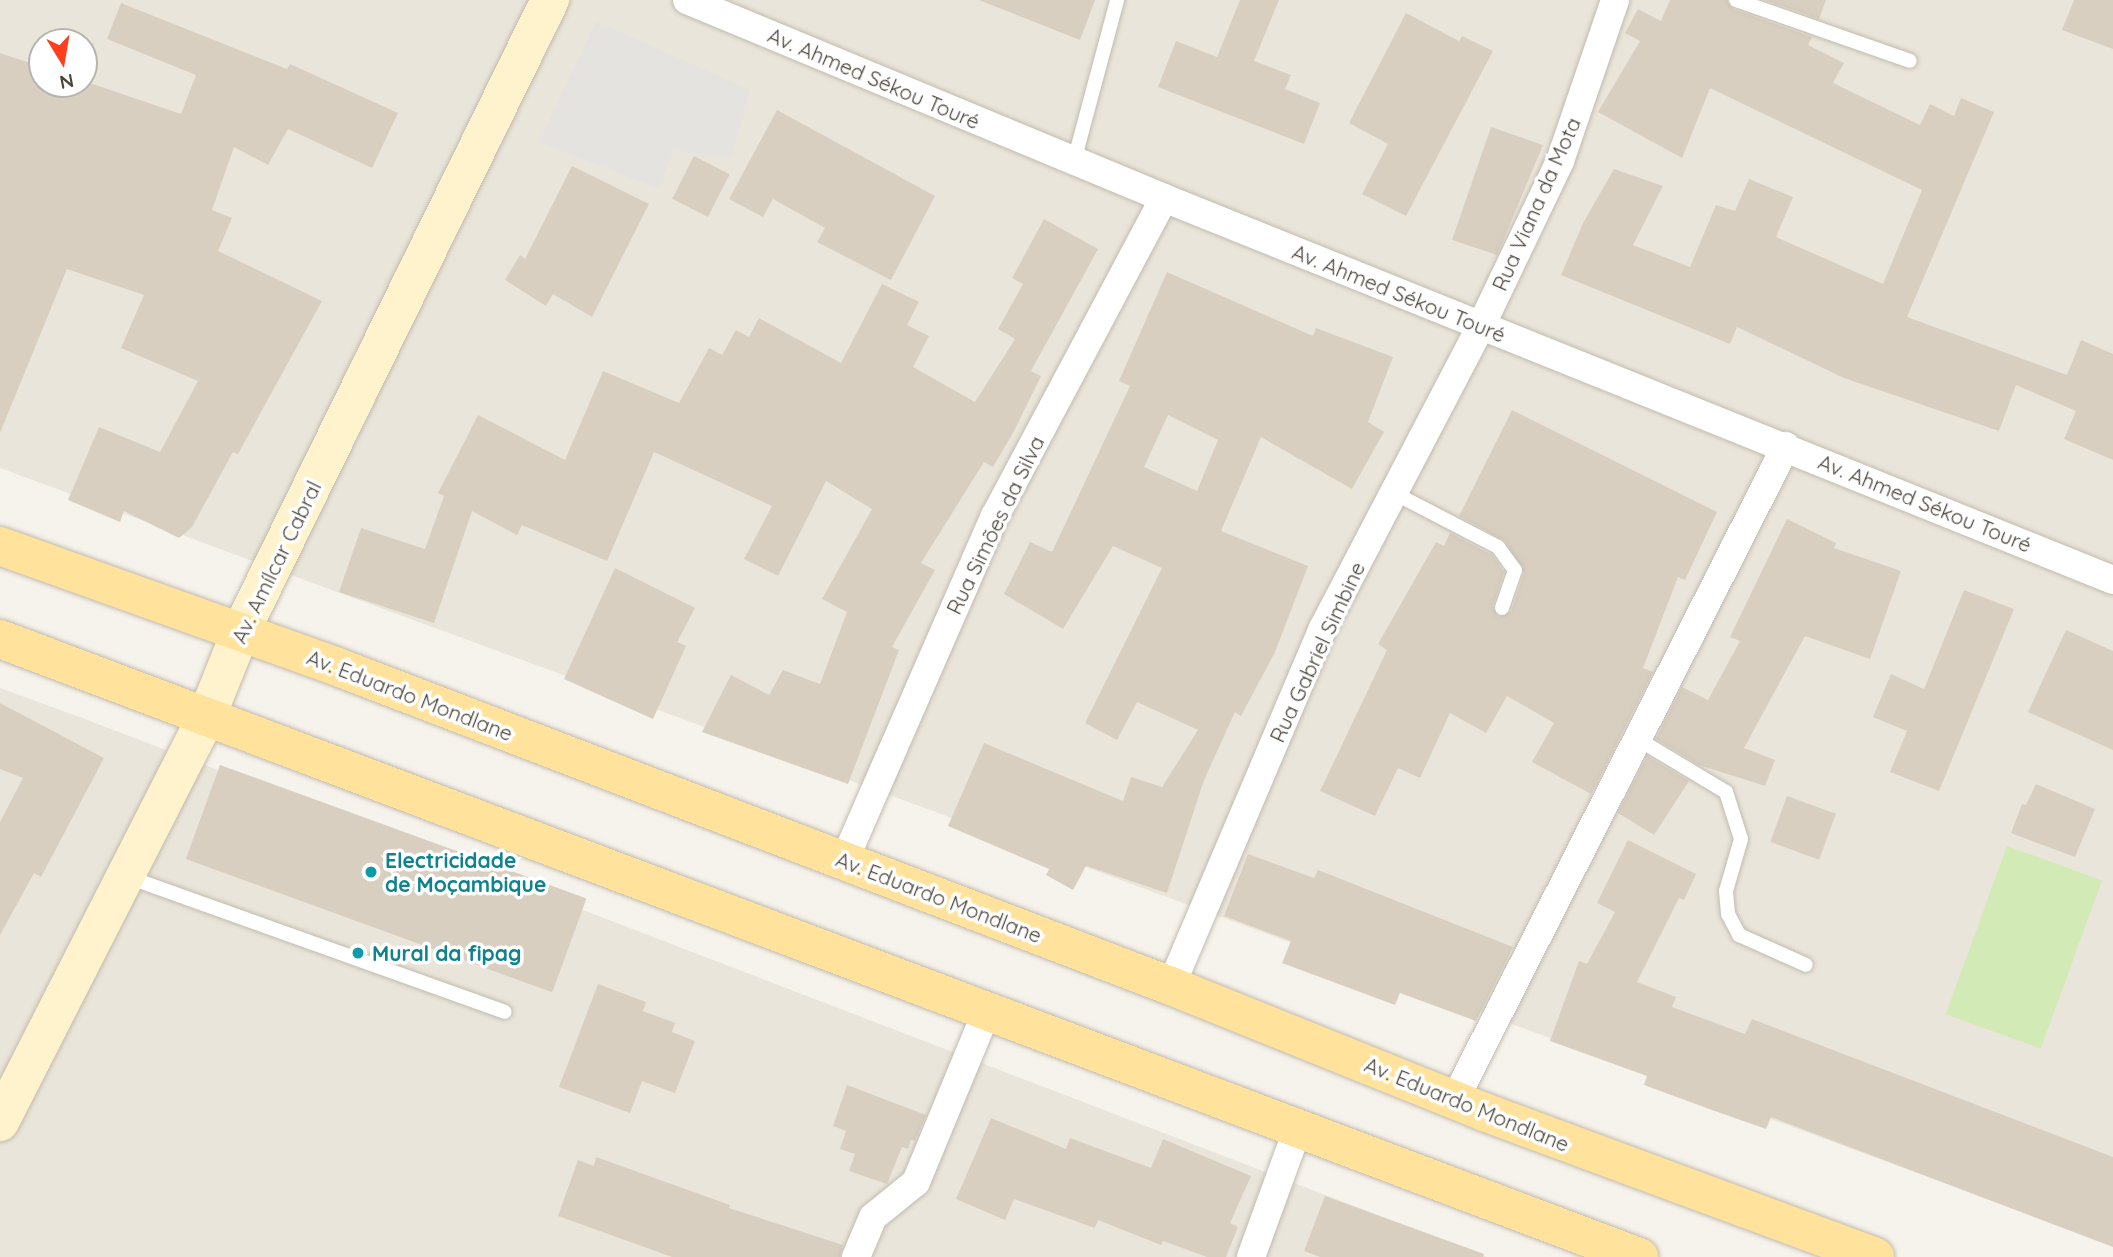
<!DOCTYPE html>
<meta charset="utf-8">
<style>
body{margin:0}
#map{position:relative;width:2113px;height:1257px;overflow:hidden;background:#f6f3ec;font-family:Quicksand,sans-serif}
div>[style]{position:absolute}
.residential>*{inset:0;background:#eae5da}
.green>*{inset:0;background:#d2eab5;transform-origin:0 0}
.parking>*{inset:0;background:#e5e3e0}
.building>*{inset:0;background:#d8cfc1;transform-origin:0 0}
.roads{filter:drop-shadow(0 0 2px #c2bbae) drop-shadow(0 0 2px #c2bbae)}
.lane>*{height:14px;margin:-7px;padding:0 7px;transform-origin:7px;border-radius:7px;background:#fff}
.street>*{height:28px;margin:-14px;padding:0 14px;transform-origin:14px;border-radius:14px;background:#fff}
.secondary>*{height:38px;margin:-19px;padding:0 19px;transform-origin:19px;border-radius:19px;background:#fff3cd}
.primary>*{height:38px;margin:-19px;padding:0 19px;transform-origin:19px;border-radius:19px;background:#ffe39c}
.dots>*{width:19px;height:19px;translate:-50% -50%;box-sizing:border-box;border:4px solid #fff;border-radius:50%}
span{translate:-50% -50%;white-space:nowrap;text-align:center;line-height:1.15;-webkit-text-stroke:7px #fff;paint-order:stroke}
.street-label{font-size:21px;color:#4b4439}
.culture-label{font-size:21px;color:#0d838f;font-weight:700}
.left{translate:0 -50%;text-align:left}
.north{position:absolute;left:28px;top:28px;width:70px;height:70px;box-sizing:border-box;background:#fff;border:2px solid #b7b4b0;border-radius:50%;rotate:169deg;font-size:19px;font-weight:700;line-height:28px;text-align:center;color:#4b4439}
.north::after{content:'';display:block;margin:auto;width:24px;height:32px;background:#fc3f1d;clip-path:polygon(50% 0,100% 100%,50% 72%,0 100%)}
</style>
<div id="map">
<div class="residential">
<i style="clip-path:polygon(evenodd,0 0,2113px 0,2113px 1245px,0 468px,0 0,42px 42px,84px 42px,84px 84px,42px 84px,42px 42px)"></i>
<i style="clip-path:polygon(0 688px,85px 719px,1487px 1257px,0 1257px)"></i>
</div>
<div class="green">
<i style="left:2007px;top:846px;width:101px;height:179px;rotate:20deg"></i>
</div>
<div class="parking">
<i style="clip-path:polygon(596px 21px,750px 90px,731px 159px,674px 150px,659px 189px,539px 142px)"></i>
</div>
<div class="building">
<i style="clip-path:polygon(979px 0,1095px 0,1080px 40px)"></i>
<i style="clip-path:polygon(1240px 0,1279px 0,1254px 61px,1291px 75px,1285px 89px,1320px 103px,1304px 144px,1158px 87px,1176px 41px,1217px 57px)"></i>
<i style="clip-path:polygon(1670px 0,1727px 0,1733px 9px,1812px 37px,1808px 45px,1844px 63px,1833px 83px,1920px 125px,1930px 104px,1954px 116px,1961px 98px,1994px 112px,1907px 317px,2067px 375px,2081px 340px,2113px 354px,2113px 460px,2064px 439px,2076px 411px,2016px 385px,1999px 431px,1844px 378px,1737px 327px,1730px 344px,1561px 275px,1583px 223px,1614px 169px,1663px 186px,1633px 245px,1690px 267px,1716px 205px,1735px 211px,1749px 179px,1793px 197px,1776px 237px,1883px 284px,1922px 190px,1710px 88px,1682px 158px,1598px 112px,1640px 41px,1625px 33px,1638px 9px,1661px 21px)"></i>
<i style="clip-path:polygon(1765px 0,1826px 0,1819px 19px)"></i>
<i style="clip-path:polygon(2074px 0,2113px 0,2113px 49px,2062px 30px)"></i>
<i style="clip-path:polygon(121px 3px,287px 69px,290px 64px,398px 113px,372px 168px,288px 129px,268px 165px,234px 147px,212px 210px,232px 218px,218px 251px,322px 301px,238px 454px,233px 452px,192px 527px,179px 538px,124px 511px,120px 522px,68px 500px,99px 427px,160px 452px,198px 381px,121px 348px,144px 295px,67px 269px,0 433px,0 53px,42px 67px,42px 84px,84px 81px,181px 114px,196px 75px,107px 39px)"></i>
<i style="clip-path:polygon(1406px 13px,1459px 41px,1462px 36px,1493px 51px,1406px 216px,1362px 194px,1388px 144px,1349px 123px)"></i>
<i style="clip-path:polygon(777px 110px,935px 196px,891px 280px,817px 242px,825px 228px,773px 199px,763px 217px,729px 199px)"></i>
<i style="clip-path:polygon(1491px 127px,1543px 145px,1497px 255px,1452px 240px)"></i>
<i style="left:694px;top:156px;width:40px;height:48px;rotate:27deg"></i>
<i style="clip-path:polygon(572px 166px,649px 204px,592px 317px,553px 294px,546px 306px,505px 280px,520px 255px,525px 259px)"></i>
<i style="clip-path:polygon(1044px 219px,1098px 249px,1031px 371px,1041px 376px,1013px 433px,993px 467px,984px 462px,921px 563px,935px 570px,892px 647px,899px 650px,848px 784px,702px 732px,731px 675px,769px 695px,783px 670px,820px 684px,847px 612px,822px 599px,872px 509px,826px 481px,778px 576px,744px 559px,772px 506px,654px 452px,607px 561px,522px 525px,517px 535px,472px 511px,434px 623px,339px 592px,361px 528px,425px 549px,444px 496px,438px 493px,478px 415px,565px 460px,603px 371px,679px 403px,709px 348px,722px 355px,736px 330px,749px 337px,759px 318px,841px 363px,882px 284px,919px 302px,907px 325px,929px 336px,913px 367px,975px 402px,1015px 339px,998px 329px,1023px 284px,1012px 278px)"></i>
<i style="clip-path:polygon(evenodd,1167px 272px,1313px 336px,1316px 328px,1393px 357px,1368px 422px,1384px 432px,1352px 489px,1261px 437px,1221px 531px,1308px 566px,1275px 652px,1241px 716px,1235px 712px,1204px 780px,1167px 893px,1086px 866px,1073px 890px,1046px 875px,1049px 869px,948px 826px,984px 743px,1123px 801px,1131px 777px,1162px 787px,1198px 730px,1137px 702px,1117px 740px,1085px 723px,1162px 568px,1113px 546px,1063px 629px,1004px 594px,1030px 542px,1052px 552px,1130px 386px,1119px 381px,1167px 272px,1168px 415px,1218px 440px,1197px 491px,1144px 467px,1168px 415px)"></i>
<i style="clip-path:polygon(1512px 410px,1717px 512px,1685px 580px,1678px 577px,1643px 668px,1653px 672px,1591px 794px,1532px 762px,1554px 723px,1507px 696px,1486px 733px,1450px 713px,1420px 778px,1398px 768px,1375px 816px,1320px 791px,1387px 650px,1378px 644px,1436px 542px,1444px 546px,1450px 533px,1492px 555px,1504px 572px,1493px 606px,1498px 617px,1511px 612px,1524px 573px,1505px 541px,1459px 516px)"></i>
<i style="clip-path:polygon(1787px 519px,1836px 543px,1834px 548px,1901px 571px,1870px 659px,1805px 636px,1744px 748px,1775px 760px,1765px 786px,1699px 765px,1656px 739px,1682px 687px,1708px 700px,1740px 641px,1730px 637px)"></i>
<i style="clip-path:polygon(615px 568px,695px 608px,677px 642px,686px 646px,653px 719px,564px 679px)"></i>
<i style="clip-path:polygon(1964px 590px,2014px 609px,1939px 791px,1890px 772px,1907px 731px,1873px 717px,1891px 674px,1924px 689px)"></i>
<i style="clip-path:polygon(2066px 630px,2113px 651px,2113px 750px,2028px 712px)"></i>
<i style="clip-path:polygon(0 703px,104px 758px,41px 877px,34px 873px,0 935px,0 822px,23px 778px,0 769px)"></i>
<i style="clip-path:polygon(1647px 756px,1689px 781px,1654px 835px,1618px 813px)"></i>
<i style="left:220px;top:765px;width:390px;height:100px;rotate:20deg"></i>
<i style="clip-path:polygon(2036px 784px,2095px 809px,2075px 857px,2011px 833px,2022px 804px,2026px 805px)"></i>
<i style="left:1787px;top:796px;width:52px;height:49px;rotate:20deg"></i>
<i style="clip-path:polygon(1628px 840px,1696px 874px,1684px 900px,1679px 898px,1637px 982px,1676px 997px,1672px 1007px,1745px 1034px,1752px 1019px,2113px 1157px,2113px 1247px,1771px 1117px,1766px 1129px,1712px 1110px,1644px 1085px,1647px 1076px,1550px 1041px,1579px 961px,1587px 964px,1615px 912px,1597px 903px)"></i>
<i style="clip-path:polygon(1248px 854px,1314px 878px,1318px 870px,1513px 947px,1476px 1021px,1400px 993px,1395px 1005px,1282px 963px,1291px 941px,1224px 916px)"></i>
<i style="clip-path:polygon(598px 984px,646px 1002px,643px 1011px,675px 1023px,672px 1032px,695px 1041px,675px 1093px,642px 1081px,630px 1113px,559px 1087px)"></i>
<i style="clip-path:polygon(847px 1085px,926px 1115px,915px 1141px,911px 1140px,908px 1149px,902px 1147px,887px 1184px,849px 1171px,855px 1154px,840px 1149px,846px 1131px,833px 1126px)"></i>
<i style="clip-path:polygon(991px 1118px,1066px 1149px,1070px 1138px,1151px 1168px,1163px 1139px,1251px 1176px,1230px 1223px,1238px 1227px,1226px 1257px,1207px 1257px,1163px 1241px,1161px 1245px,1098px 1220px,1095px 1228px,1014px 1199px,1005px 1220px,956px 1199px)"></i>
<i style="clip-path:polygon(596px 1157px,730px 1205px,729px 1208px,843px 1245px,840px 1257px,672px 1257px,558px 1216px,578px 1160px,594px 1166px)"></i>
<i style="clip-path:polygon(1325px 1196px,1484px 1254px,1483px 1257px,1320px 1257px,1304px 1251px)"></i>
</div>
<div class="roads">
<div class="lane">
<i style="left:1736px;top:0;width:184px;rotate:19.3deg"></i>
<i style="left:1074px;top:161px;width:167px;rotate:-75deg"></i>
<i style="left:1394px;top:493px;width:117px;rotate:27.4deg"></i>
<i style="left:1498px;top:547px;width:29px;rotate:54deg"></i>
<i style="left:1515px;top:570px;width:40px;rotate:108.9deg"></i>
<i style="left:1636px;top:738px;width:105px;rotate:31deg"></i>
<i style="left:1726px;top:792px;width:49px;rotate:72.3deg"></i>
<i style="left:1741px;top:839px;width:54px;rotate:106.1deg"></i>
<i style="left:1726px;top:891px;width:23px;rotate:85deg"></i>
<i style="left:1728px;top:914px;width:24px;rotate:62deg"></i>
<i style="left:1739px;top:935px;width:73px;rotate:24.1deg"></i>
<i style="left:128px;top:877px;width:400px;rotate:19.7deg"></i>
</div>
<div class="street">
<i style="left:687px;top:0;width:516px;rotate:22.54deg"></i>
<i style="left:1164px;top:198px;width:1023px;rotate:21.93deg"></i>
<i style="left:844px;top:861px;width:377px;rotate:-66.4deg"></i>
<i style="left:995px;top:516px;width:360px;rotate:-62deg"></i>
<i style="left:1171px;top:986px;width:389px;rotate:-67deg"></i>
<i style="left:1323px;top:628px;width:341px;rotate:-62.4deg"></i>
<i style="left:1481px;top:326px;width:183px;rotate:-64.4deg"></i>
<i style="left:1560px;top:161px;width:170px;rotate:-71.1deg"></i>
<i style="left:1455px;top:1099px;width:732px;rotate:-63.12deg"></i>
<i style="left:856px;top:1257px;width:43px;rotate:-67deg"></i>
<i style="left:873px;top:1217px;width:55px;rotate:-39.1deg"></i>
<i style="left:916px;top:1182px;width:185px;rotate:-67.5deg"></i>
<i style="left:1251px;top:1257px;width:137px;rotate:-70deg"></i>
</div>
<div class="secondary">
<i style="left:0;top:1122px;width:453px;rotate:-63deg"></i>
<i style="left:206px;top:718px;width:94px;rotate:-68.1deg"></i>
<i style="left:241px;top:631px;width:703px;rotate:-63.91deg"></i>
</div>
<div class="primary">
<i style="left:0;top:546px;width:356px;rotate:19.7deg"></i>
<i style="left:335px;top:666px;width:895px;rotate:20.95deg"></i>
<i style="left:1171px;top:986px;width:337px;rotate:21.9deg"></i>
<i style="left:1484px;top:1112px;width:417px;rotate:20.3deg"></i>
<i style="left:0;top:639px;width:1752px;rotate:20.66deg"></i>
</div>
</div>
<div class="dots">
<i style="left:371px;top:872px;background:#0f9aa8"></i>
<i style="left:358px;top:953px;background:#0f9aa8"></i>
</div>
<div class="street-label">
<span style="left:874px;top:78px;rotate:23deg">Av. Ahmed Sékou Touré</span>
<span style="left:1536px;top:204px;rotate:-66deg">Rua Viana da Mota</span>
<span style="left:1399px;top:293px;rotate:22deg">Av. Ahmed Sékou Touré</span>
<span style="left:1925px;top:503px;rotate:22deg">Av. Ahmed Sékou Touré</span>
<span style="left:995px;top:525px;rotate:-64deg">Rua Simões da Silva</span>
<span style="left:276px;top:562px;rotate:-64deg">Av. Amílcar Cabral</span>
<span style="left:1317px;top:652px;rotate:-65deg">Rua Gabriel Simbine</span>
<span style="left:410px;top:695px;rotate:21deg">Av. Eduardo Mondlane</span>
<span style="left:939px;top:897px;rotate:21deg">Av. Eduardo Mondlane</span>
<span style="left:1467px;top:1104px;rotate:22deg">Av. Eduardo Mondlane</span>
</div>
<div class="culture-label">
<span class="left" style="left:385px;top:872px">Electricidade<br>de Moçambique</span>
<span class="left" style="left:372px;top:953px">Mural da fipag</span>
</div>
<div class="north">N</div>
</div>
